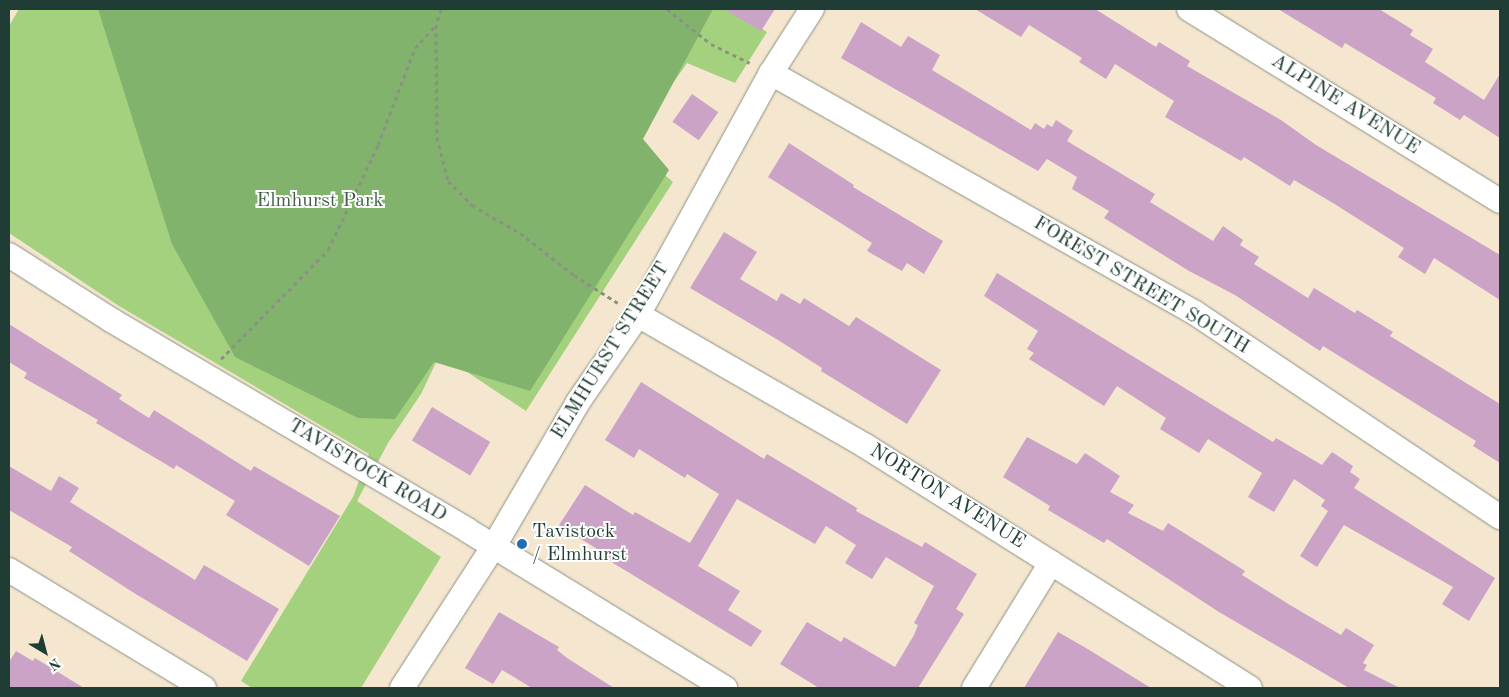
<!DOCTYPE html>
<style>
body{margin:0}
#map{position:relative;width:1509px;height:697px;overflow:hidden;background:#f5e6d0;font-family:"Old Standard TT",serif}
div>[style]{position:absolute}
.green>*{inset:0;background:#a3d17e}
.forest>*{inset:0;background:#82b36d}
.building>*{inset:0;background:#cba3c6;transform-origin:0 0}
.path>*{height:3px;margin-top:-1.5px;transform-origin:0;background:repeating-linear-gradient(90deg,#8a9282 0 4px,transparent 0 8px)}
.roads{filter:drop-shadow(0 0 1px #8a9282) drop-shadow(0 0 1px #8a9282)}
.minor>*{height:24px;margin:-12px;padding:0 12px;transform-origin:12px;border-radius:12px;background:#fff}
.dots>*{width:14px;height:14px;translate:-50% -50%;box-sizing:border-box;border:2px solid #fff;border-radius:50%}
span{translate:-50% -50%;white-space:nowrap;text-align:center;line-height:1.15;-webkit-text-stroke:4px #fff;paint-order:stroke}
.street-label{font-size:20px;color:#1f3d34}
.park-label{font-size:20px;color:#406246}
.poi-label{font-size:20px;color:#1f3d34}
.left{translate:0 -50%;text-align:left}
.frame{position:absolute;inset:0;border:10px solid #1f3d34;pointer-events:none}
.north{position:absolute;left:20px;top:627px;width:50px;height:50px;-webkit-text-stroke:4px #fff;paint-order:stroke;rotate:143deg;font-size:14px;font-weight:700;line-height:20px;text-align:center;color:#1f3d34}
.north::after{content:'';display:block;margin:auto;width:18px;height:22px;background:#1f3d34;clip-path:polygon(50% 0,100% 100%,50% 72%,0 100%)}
</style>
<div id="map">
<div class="green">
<i style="clip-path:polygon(19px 9px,732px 9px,767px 32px,735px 83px,687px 63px,630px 145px,673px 182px,526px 411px,440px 354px,421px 394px,388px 443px,357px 501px,441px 557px,361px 688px,252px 688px,241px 681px,353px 497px,369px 454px,119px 306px,9px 233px,9px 26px)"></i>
</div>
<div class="forest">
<i style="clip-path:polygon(98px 9px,713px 9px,643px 139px,669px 170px,530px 391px,434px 362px,395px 419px,358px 418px,235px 357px,172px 244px)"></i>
</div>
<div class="building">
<i style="clip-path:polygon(724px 9px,775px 9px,761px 31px)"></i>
<i style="clip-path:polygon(975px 9px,1095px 9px,1156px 47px,1159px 42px,1190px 61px,1187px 66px,1281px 120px,1316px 145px,1500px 255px,1500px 300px,1434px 258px,1425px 274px,1398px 257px,1404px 248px,1333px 203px,1294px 180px,1290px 186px,1244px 157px,1241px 161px,1165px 117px,1174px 101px,1115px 64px,1106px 79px,1079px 62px,1082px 58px,1029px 25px,1021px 37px)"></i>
<i style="clip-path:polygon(1278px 9px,1379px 9px,1413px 30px,1410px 35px,1433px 49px,1425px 62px,1484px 100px,1500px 74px,1500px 138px,1464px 115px,1460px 120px,1433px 103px,1436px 98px,1345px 43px,1342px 48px)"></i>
<i style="clip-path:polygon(861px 22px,901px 47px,908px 36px,940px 55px,932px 70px,1031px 130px,1035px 123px,1044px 129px,1047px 124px,1052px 127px,1056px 120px,1073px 131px,1067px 141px,1155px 194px,1150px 202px,1213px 241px,1223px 226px,1243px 240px,1240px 245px,1259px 257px,1254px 264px,1308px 298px,1314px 288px,1355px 313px,1357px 310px,1393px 332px,1390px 336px,1500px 404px,1500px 463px,1473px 446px,1476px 441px,1323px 346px,1320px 351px,1235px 295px,1189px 271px,1104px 218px,1109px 211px,1072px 189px,1077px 177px,1047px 159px,1038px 171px,841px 58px)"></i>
<i style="left:692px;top:94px;width:32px;height:34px;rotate:35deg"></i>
<i style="clip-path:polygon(789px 143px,854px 185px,853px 187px,943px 241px,924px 274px,907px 263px,902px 271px,867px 251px,872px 243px,768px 177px)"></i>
<i style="clip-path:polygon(724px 232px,757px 252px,740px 279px,777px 301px,781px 293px,800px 304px,804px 298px,849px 326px,856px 317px,941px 370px,907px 424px,821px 371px,822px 368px,778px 340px,690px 288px)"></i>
<i style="clip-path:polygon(997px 273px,1273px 442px,1276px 438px,1322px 465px,1332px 452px,1353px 466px,1350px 472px,1360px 479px,1354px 488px,1495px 578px,1469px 621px,1442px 604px,1453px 587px,1344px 525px,1317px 567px,1300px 556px,1328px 511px,1321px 506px,1325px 500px,1294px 479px,1274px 512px,1248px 497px,1262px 473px,1208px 439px,1199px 453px,1160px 429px,1166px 418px,1117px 386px,1104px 406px,1029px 359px,1034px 353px,1027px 349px,1038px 331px,984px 296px)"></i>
<i style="clip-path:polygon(9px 324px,122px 395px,119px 399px,149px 418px,154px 410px,251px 471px,254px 466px,340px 516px,309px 566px,226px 515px,235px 501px,176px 465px,174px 469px,96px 423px,98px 420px,24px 378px,27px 373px,9px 362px)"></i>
<i style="clip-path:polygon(641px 382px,764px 459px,767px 454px,857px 508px,856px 511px,922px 547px,925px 542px,977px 574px,956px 609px,964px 614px,918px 688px,819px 688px,780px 664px,807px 622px,841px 642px,844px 637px,895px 667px,914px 635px,918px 625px,914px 623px,934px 586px,886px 557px,872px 579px,845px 563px,856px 545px,826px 526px,815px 544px,737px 499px,698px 566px,740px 591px,728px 610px,762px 631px,751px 647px,595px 552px,597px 549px,559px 525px,585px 485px,633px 515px,635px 512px,690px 543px,719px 494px,687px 474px,685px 478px,639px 449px,634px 458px,605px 440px)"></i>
<i style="left:432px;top:407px;width:68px;height:39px;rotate:31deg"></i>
<i style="clip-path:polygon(1027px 437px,1077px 464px,1085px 453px,1120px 476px,1110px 492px,1134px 505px,1128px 513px,1163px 531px,1168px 523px,1245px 571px,1242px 575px,1290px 605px,1341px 635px,1346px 628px,1374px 645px,1363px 663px,1367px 665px,1364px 670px,1400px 688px,1349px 688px,1219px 612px,1107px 539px,1104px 543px,1048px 510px,1050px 506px,1003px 477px)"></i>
<i style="clip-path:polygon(9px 466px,51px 491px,59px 476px,79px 488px,70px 502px,195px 580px,204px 565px,279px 609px,247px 661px,134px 593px,69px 551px,72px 547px,9px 510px)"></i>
<i style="clip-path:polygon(499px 612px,559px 647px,557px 650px,567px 658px,614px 688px,532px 688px,502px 670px,493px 684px,465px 668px)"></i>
<i style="clip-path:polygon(1058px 632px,1086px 648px,1151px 688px,1024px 688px)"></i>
<i style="clip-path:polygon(16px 651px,33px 661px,35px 658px,84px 688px,9px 688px,9px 662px)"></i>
</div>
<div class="path">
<i style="left:441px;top:9px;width:17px;rotate:107deg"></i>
<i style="left:436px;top:25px;width:112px;rotate:89.5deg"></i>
<i style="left:437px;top:137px;width:45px;rotate:76deg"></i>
<i style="left:448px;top:181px;width:34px;rotate:45deg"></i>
<i style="left:472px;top:205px;width:56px;rotate:30.3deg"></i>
<i style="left:520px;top:233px;width:68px;rotate:37.9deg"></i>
<i style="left:574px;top:275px;width:52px;rotate:32.5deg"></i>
<i style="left:667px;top:9px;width:56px;rotate:38.5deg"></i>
<i style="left:711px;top:44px;width:43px;rotate:26deg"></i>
<i style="left:221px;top:359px;width:153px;rotate:-45.5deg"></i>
<i style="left:328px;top:250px;width:116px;rotate:-64.5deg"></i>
<i style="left:378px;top:145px;width:104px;rotate:-69.1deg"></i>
<i style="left:415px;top:48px;width:31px;rotate:-48deg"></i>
</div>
<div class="roads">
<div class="minor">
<i style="left:1189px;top:9px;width:365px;rotate:31.7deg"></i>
<i style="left:771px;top:73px;width:487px;rotate:29.5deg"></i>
<i style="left:1195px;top:313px;width:367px;rotate:33.8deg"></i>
<i style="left:9px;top:255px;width:121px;rotate:32.5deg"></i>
<i style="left:111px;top:320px;width:413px;rotate:30.5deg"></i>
<i style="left:467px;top:530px;width:303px;rotate:31.5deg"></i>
<i style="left:638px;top:315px;width:261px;rotate:29.9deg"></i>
<i style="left:864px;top:445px;width:456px;rotate:32.2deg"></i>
<i style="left:9px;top:570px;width:228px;rotate:31.2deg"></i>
<i style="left:402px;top:688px;width:169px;rotate:-57.1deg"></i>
<i style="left:494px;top:546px;width:167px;rotate:-59.7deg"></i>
<i style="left:578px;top:402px;width:106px;rotate:-55.4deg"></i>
<i style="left:638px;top:315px;width:276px;rotate:-61.2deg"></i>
<i style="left:771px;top:73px;width:76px;rotate:-57.4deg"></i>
<i style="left:974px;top:688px;width:147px;rotate:-58.4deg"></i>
</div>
</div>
<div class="dots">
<i style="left:522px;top:544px;background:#1f6fb2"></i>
</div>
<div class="street-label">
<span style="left:1345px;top:105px;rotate:32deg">ALPINE AVENUE</span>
<span style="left:1141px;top:286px;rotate:31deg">FOREST STREET SOUTH</span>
<span style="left:611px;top:351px;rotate:-58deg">ELMHURST STREET</span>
<span style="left:367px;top:471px;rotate:31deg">TAVISTOCK ROAD</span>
<span style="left:947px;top:497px;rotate:32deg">NORTON AVENUE</span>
</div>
<div class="park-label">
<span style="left:320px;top:201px">Elmhurst Park</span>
</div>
<div class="poi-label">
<span class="left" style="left:532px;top:544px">Tavistock<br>/ Elmhurst</span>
</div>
<div class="frame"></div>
<div class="north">N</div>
</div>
